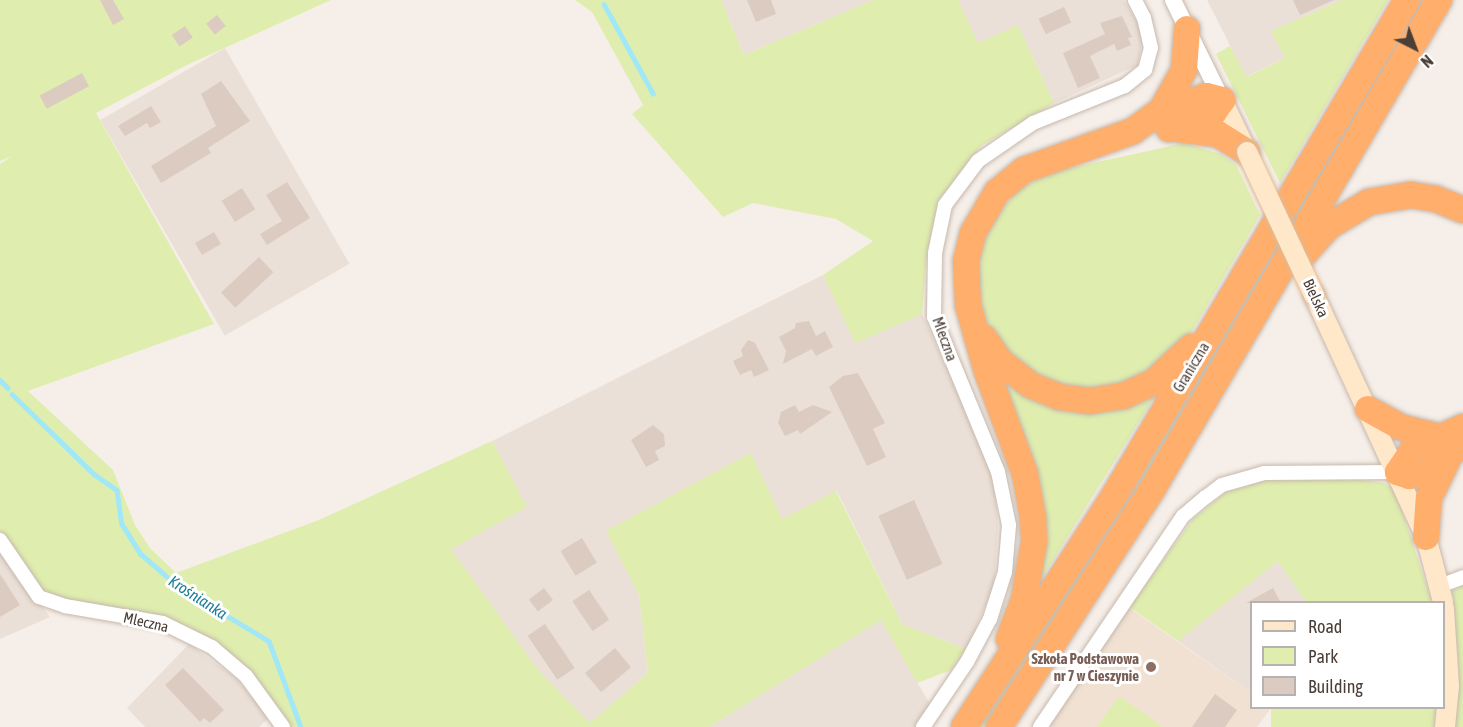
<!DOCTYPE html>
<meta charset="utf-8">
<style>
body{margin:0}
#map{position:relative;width:1463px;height:727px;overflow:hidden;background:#f6efe9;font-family:"Asap Condensed",sans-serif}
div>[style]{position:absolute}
.residential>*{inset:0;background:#ebe0d7;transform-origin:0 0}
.education>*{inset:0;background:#f1e1d2}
.green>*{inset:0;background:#dfeeae;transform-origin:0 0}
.stream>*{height:4.5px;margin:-2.25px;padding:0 2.25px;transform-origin:2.25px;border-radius:2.25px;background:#a0e7f8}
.building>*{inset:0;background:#dccbc0;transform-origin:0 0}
.roads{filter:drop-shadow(0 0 2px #c6b8ad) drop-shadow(0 0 2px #c6b8ad)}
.minor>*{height:14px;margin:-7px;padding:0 7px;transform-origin:7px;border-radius:7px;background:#fff}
.tertiary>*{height:16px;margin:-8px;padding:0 8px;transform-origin:8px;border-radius:8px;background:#fff}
.secondary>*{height:20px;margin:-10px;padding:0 10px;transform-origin:10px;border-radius:10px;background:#ffe7ca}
.motorway>*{height:26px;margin:-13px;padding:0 13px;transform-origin:13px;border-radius:13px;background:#ffae6b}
.bridges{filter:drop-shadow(0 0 2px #debb96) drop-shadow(0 0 2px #debb96)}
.secondary-bridge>*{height:20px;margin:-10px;padding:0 10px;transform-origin:10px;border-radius:10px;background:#ffe7ca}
.dots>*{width:16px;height:16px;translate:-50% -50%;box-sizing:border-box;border:3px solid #fff;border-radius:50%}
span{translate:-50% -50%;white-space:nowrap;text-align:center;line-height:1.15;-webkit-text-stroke:6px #fff;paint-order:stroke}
.street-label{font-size:15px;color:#4b3e36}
.education-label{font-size:15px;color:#785e54;font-weight:700}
.right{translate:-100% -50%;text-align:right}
.water-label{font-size:16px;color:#1e7e97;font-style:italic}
.legend{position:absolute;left:1250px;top:601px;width:195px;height:108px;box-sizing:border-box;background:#fff;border:2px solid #b7b2af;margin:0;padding:8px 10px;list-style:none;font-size:18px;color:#4b3e36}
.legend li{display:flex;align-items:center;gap:12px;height:30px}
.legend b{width:30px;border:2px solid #b7b2af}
.north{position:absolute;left:1385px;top:18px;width:60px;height:60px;-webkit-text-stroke:4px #fff;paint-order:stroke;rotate:138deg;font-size:16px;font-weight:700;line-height:24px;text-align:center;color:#4b3e36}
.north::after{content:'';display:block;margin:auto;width:21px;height:27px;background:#4b3e36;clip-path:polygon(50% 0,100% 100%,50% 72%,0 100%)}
</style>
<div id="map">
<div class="residential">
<i style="clip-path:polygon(721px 0,873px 0,744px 55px)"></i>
<i style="clip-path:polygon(958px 0,1124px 0,1143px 33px,1138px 65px,1054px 103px,1018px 25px,978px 44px)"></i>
<i style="clip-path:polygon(1207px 0,1342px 0,1272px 31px,1285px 58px,1246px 77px)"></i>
<i style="left:225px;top:48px;width:249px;height:144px;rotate:60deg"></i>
<i style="clip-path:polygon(823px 275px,855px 342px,922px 314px,993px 471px,998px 527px,994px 586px,966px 649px,902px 624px,837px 491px,782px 519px,607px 531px,639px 595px,648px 673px,590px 723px,538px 670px,450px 549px,527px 507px,492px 441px)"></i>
<i style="clip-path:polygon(0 548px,50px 617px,0 639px)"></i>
<i style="clip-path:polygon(1278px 561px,1306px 602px,1252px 602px,1251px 693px,1178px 641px)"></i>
<i style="clip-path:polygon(881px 620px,931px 706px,915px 727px,709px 727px)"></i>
<i style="clip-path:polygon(189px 644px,237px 679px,269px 718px,259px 727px,145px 727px,127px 708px)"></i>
</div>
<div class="education">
<i style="clip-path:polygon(1128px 607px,1251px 693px,1252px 708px,1271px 708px,1257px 727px,1053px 727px,1047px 723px)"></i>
</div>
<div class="green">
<i style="clip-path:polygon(0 0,331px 0,187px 65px,96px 113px,214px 324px,28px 391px,113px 470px,135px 525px,150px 548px,176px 573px,319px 520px,492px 441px,527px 507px,451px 549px,538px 670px,590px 723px,648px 673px,639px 595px,606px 531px,751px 453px,782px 519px,836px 491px,902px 624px,966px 649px,951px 670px,917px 683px,881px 620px,709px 727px,287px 727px,224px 650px,165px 616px,68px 602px,40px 589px,0 531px,0 164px,12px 156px,0 161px)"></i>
<i style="clip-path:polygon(575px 0,721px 0,744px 55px,873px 0,958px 0,978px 43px,1018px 25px,1054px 103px,981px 146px,938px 201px,926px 261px,922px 314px,855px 343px,823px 275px,873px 241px,836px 219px,753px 203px,723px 217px,632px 114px,643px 105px,592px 12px)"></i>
<i style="clip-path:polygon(1342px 0,1388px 0,1280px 183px,1216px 54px,1230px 46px,1247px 77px,1285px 58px,1271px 31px)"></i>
<i style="clip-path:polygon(1419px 0,1428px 0,1176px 432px,987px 727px,977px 727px)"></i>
<i style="clip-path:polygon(1184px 143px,1221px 154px,1236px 165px,1260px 215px,1188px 338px,1158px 367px,1119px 387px,1089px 392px,1057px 386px,1034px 376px,1009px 355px,991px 332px,979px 297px,978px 261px,989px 226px,1016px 192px,1048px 173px)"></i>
<i style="clip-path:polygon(996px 368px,1010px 382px,1155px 396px,1040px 581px)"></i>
<i style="clip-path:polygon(1347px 478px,1384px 483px,1395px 489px,1432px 602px,1306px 602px,1278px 561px,1178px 641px,1129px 607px,1193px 519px,1226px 492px,1268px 480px)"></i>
<i style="clip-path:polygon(1463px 586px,1463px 727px,1451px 727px,1459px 670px,1452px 591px)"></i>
<i style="clip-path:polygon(1119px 696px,1163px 727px,1097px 727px)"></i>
<i style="left:1271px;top:708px;width:168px;height:24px"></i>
</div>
<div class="stream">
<i style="left:604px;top:4px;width:102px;rotate:61.2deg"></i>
<i style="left:0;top:380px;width:11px;rotate:45deg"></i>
<i style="left:12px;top:394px;width:115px;rotate:44.3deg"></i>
<i style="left:94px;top:474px;width:28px;rotate:35deg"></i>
<i style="left:117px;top:490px;width:34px;rotate:82deg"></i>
<i style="left:122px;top:524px;width:36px;rotate:58deg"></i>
<i style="left:141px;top:554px;width:50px;rotate:41deg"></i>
<i style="left:179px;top:587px;width:105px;rotate:31deg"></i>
<i style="left:269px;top:641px;width:92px;rotate:69.6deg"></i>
</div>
<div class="building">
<i style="clip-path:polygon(100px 0,113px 0,124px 19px,113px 25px)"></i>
<i style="clip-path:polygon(747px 0,771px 0,776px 14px,756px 22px)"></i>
<i style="clip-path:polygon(1293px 0,1334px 0,1300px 15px)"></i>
<i style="left:1064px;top:7px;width:17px;height:28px;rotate:65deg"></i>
<i style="left:217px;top:15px;width:14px;height:14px;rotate:51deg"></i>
<i style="clip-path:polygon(1122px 16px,1132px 37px,1128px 38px,1131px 45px,1117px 51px,1114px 44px,1090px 56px,1100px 78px,1078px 88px,1063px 53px,1105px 34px,1100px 23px)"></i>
<i style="left:185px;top:26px;width:14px;height:16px;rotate:56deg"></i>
<i style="left:82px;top:73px;width:15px;height:48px;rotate:62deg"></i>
<i style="clip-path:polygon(221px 81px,250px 121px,208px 148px,211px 153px,161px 183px,151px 166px,216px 126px,201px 94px)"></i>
<i style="clip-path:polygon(151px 106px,161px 122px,150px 128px,147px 123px,125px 136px,118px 126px)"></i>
<i style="clip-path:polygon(287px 182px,310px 218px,267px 245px,260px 234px,282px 221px,266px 195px)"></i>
<i style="left:242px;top:188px;width:25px;height:24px;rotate:58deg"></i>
<i style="left:214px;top:232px;width:14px;height:22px;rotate:60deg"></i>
<i style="left:259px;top:257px;width:21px;height:52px;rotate:47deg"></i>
<i style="clip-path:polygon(809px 321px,816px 336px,825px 331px,833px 347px,816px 356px,812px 349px,783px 364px,786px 351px,779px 337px,795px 328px,796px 323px)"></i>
<i style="clip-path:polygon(748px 340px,755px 343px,769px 370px,754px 377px,751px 370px,740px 375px,733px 361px,743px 356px,741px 350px)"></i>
<i style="clip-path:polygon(858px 373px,885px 423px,873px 429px,886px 457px,867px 466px,829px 387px,843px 376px)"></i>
<i style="clip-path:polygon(795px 405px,799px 412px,813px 405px,832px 412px,800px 434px,798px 430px,785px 436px,778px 423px,781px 412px)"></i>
<i style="clip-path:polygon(653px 425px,664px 434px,665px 446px,655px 451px,659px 460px,646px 467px,631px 440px)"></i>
<i style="left:914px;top:500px;width:70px;height:39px;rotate:66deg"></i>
<i style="left:582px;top:538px;width:29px;height:25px;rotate:59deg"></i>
<i style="clip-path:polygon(0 574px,20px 605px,0 617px)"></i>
<i style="left:544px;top:588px;width:15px;height:19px;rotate:53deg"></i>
<i style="clip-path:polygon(1273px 588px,1281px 603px,1246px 603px)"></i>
<i style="left:589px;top:590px;width:36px;height:20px;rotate:56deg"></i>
<i style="left:545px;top:624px;width:53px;height:21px;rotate:56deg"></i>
<i style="left:615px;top:648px;width:25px;height:39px;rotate:50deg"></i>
<i style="clip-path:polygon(183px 668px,224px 710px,210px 723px,204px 718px,200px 722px,165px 685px)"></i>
<i style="clip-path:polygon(1215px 694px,1237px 710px,1225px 727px,1192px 727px)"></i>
</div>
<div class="roads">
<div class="minor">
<i style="left:0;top:540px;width:69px;rotate:55.6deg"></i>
<i style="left:39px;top:597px;width:28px;rotate:19deg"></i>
<i style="left:65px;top:606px;width:99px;rotate:9.8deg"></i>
<i style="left:163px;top:623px;width:55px;rotate:26.1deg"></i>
<i style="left:212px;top:647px;width:45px;rotate:40.5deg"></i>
<i style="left:246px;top:676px;width:63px;rotate:54deg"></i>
<i style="left:1440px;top:586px;width:25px;rotate:-21deg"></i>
<i style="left:923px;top:727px;width:78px;rotate:-55.9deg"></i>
<i style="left:967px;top:662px;width:49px;rotate:-61.9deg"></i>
<i style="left:990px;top:619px;width:49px;rotate:-72.3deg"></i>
<i style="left:1005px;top:572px;width:47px;rotate:-85.1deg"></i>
<i style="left:1009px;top:525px;width:54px;rotate:-101.7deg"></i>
<i style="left:998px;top:472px;width:168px;rotate:-112.4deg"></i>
<i style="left:934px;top:317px;width:64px;rotate:-89.1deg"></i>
<i style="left:935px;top:253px;width:49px;rotate:-78.2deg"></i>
<i style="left:945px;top:205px;width:55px;rotate:-53.1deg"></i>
<i style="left:978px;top:161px;width:67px;rotate:-34.6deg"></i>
<i style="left:1033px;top:123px;width:99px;rotate:-21.9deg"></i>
<i style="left:1125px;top:86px;width:26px;rotate:-39deg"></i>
<i style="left:1145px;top:70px;width:23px;rotate:-75deg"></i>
<i style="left:1151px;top:48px;width:31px;rotate:-103deg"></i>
<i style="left:1144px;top:18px;width:20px;rotate:-117deg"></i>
<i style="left:1040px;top:727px;width:255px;rotate:-55.9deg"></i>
<i style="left:1183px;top:516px;width:30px;rotate:-40deg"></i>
<i style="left:1206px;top:497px;width:20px;rotate:-37deg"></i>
<i style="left:1222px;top:485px;width:44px;rotate:-15.9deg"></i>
<i style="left:1264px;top:473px;width:134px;rotate:-0.4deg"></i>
</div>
<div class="tertiary">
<i style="left:1173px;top:0;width:111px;rotate:63.9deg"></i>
</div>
<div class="secondary">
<i style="left:1222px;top:100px;width:58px;rotate:64.3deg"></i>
<i style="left:1314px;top:295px;width:267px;rotate:65.2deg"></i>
<i style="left:1426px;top:537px;width:67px;rotate:75.3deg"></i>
<i style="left:1444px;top:609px;width:77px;rotate:86.3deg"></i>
<i style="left:1449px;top:686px;width:41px;rotate:95.6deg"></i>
</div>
<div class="motorway">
<i style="left:1161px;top:111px;width:47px;rotate:-60.7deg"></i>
<i style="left:1184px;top:70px;width:41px;rotate:-85.8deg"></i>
<i style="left:1177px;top:129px;width:41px;rotate:7deg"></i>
<i style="left:1218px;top:134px;width:34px;rotate:32deg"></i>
<i style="left:1302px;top:256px;width:40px;rotate:-48deg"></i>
<i style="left:1329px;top:226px;width:47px;rotate:-31deg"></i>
<i style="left:1369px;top:202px;width:43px;rotate:-9.5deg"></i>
<i style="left:1411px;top:195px;width:25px;rotate:9deg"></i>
<i style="left:1436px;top:199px;width:29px;rotate:22deg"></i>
<i style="left:984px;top:338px;width:29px;rotate:55deg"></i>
<i style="left:1001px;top:362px;width:37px;rotate:38deg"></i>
<i style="left:1030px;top:385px;width:32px;rotate:22deg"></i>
<i style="left:1060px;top:397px;width:30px;rotate:8deg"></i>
<i style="left:1090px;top:401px;width:33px;rotate:-9deg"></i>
<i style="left:1123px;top:396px;width:34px;rotate:-24deg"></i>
<i style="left:1154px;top:382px;width:51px;rotate:-43.4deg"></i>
<i style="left:1368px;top:409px;width:37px;rotate:29deg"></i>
<i style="left:1400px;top:427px;width:40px;rotate:14.4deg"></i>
<i style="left:1463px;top:427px;width:55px;rotate:155.3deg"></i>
<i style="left:1413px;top:450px;width:27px;rotate:124deg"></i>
<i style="left:1398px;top:472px;width:12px;rotate:20deg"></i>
<i style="left:1409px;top:476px;width:20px;rotate:-9deg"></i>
<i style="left:1429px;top:473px;width:45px;rotate:-41.4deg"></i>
<i style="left:1426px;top:537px;width:39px;rotate:-86deg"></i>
<i style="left:1429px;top:498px;width:41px;rotate:-64.1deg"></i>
<i style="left:1009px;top:639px;width:43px;rotate:-69.4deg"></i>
<i style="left:1024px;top:599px;width:58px;rotate:-80deg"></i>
<i style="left:1034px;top:542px;width:24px;rotate:-92deg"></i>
<i style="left:1033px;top:518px;width:45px;rotate:-100.3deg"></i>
<i style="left:1025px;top:474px;width:109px;rotate:-110.4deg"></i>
<i style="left:987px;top:372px;width:70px;rotate:-105.8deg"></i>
<i style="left:968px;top:305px;width:44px;rotate:-92.6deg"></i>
<i style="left:966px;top:261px;width:29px;rotate:-76deg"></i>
<i style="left:973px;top:233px;width:48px;rotate:-59.7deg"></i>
<i style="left:997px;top:192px;width:35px;rotate:-39deg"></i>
<i style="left:1024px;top:170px;width:116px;rotate:-19.7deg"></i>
<i style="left:1133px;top:131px;width:34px;rotate:-36deg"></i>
<i style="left:1161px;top:111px;width:48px;rotate:-18.1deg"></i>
<i style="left:1207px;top:96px;width:16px;rotate:15deg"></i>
<i style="left:1222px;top:100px;width:14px;rotate:124deg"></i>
<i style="left:1214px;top:112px;width:48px;rotate:159.3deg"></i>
<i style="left:964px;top:727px;width:275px;rotate:-57deg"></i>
<i style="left:1114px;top:496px;width:576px;rotate:-59.43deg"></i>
<i style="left:999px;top:727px;width:284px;rotate:-57.2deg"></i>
<i style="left:1153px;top:488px;width:566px;rotate:-59.63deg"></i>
</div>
</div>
<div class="bridges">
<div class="secondary-bridge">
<i style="left:1247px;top:152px;width:158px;rotate:64.9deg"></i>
</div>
</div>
<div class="dots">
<i style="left:1151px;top:667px;background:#8d6e63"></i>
</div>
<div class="street-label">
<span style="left:1316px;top:298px;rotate:65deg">Bielska</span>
<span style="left:945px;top:339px;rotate:70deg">Mleczna</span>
<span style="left:1191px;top:367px;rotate:-59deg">Graniczna</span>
<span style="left:146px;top:622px;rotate:13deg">Mleczna</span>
</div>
<div class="education-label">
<span class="right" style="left:1139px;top:667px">Szkoła Podstawowa<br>nr 7 w Cieszynie</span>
</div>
<div class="water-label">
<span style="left:198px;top:597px;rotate:33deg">Krośnianka</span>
</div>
<ul class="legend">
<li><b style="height:8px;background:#ffe7ca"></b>Road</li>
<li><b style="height:16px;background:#dfeeae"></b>Park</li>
<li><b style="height:16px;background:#dccbc0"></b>Building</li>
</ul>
<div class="north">N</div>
</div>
